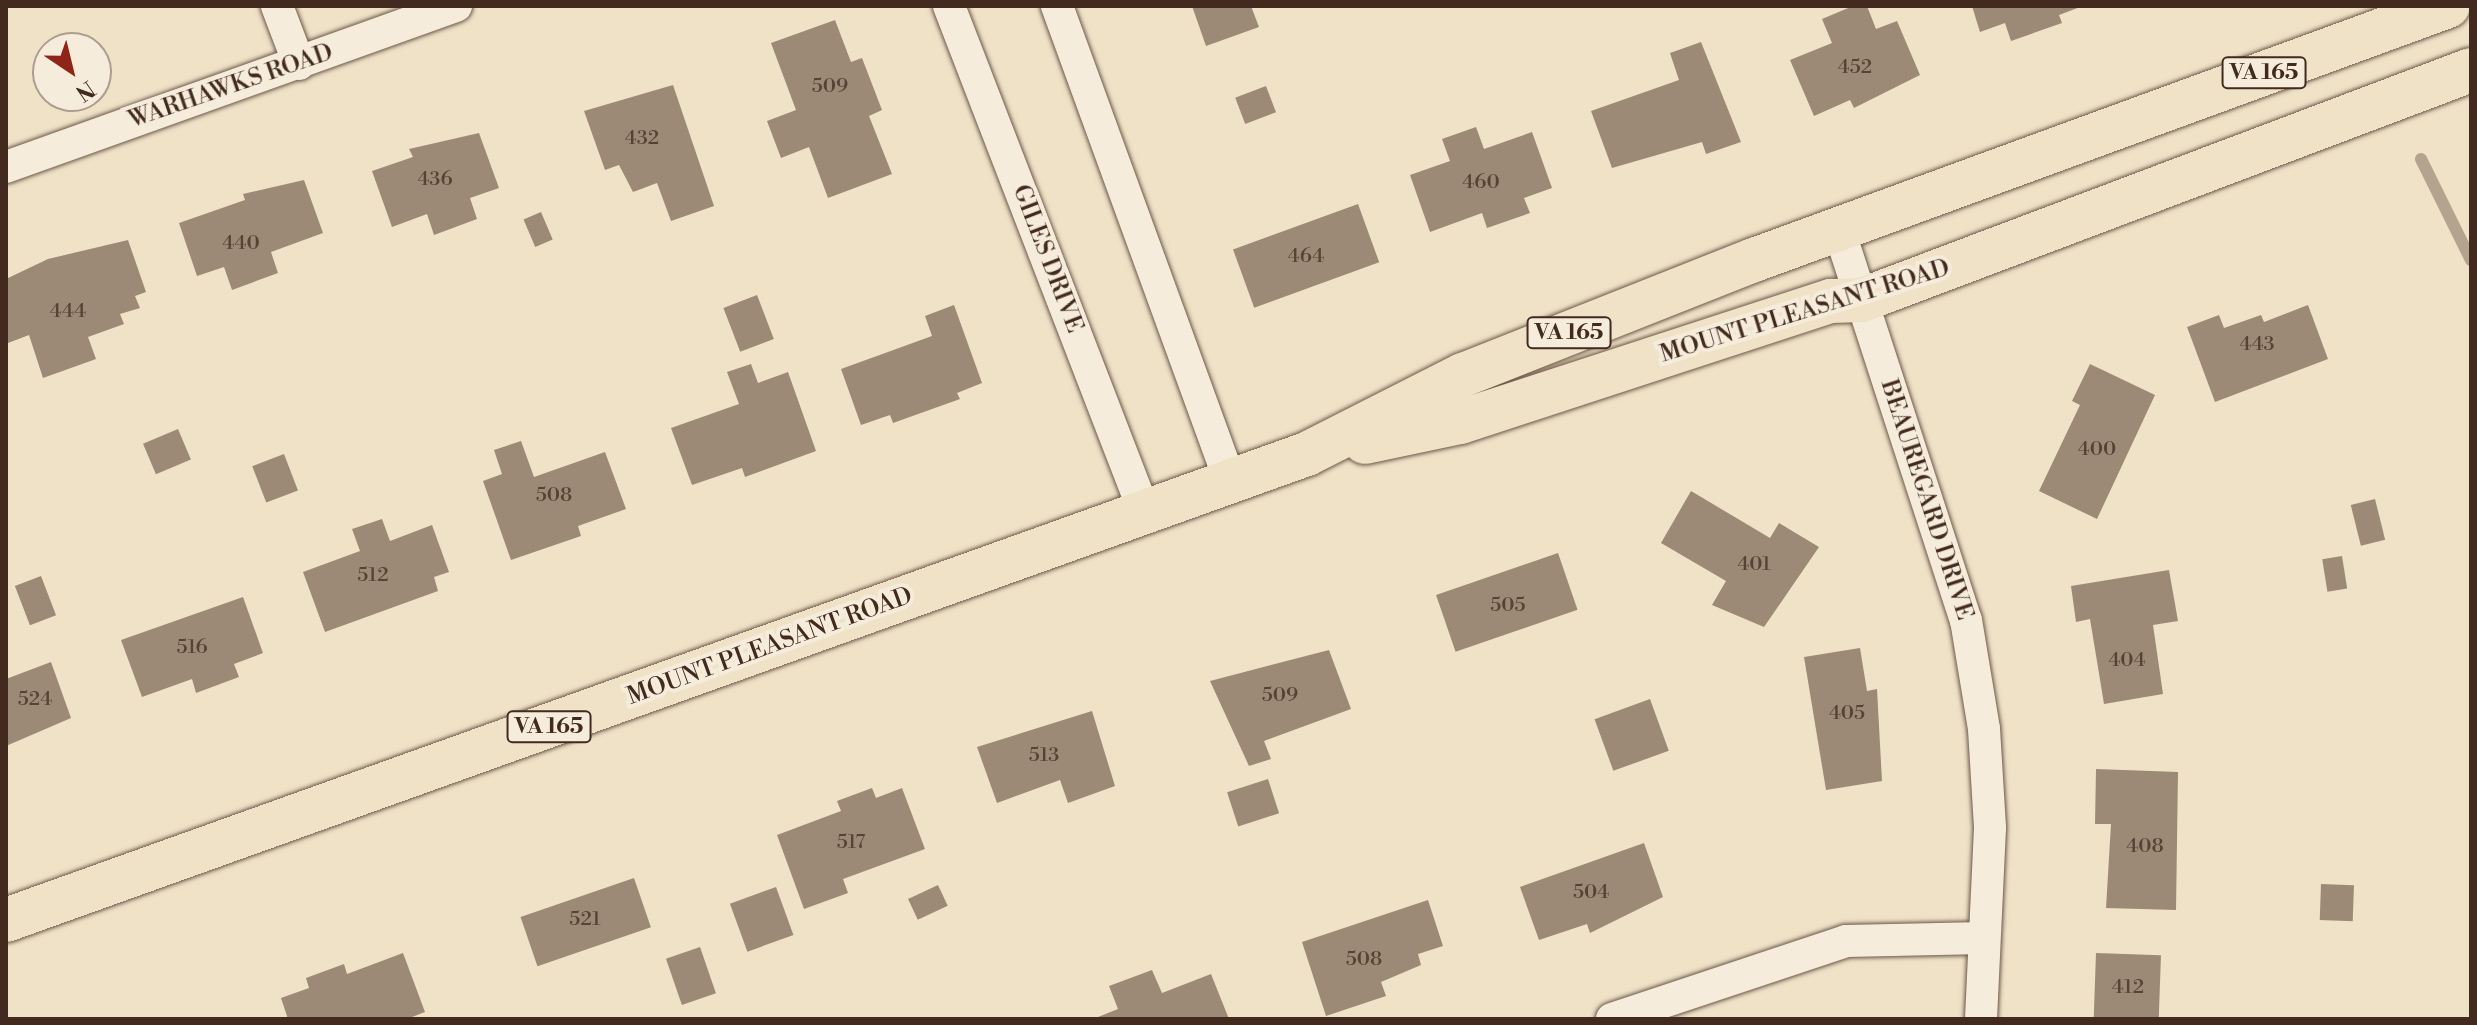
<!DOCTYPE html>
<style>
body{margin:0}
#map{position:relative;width:2477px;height:1025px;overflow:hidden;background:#efe2c7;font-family:"Libre Bodoni",serif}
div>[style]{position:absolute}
.stream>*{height:12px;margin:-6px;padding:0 6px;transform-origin:6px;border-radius:6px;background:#b4a38e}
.building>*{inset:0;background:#9c8a76;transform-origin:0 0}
.roads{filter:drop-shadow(0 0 2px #6d5849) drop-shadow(0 0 2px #6d5849)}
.minor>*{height:32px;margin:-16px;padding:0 16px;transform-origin:16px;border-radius:16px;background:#f5ecdb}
.trunk>*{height:44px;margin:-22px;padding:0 22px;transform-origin:22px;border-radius:22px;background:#efe2c7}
span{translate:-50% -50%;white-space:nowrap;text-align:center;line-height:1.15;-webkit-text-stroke:8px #f5ecdb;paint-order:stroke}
.number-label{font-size:20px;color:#584235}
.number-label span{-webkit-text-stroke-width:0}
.shield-label span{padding:2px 6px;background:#f5ecdb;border:2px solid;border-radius:6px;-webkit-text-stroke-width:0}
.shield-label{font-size:22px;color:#422a1f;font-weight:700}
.street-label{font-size:24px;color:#422a1f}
.frame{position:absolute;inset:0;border:8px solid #422a1f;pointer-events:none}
.north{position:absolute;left:32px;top:32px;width:80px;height:80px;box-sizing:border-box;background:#f5ecdb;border:2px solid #ad9e90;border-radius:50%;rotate:145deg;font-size:22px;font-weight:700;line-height:32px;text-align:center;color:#422a1f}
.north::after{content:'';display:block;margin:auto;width:28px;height:36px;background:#8f2418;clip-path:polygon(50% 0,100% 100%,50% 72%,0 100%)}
</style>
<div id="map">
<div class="stream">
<i style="left:2421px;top:159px;width:113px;rotate:63.7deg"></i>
</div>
<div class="building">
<i style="clip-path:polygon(1192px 6px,1251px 6px,1259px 27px,1206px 46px)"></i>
<i style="clip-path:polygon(1853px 6px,1867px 6px,1876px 29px,1897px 21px,1920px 75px,1854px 108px,1850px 100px,1814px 116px,1790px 60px,1832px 43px,1822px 19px)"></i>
<i style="clip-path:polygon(1972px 6px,2083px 6px,2059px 15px,2062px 23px,2011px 41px,2005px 23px,1980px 32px)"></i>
<i style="clip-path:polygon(835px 20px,851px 62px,862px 58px,882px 110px,869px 116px,892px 174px,828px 198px,809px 147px,781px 158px,767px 121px,796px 110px,771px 43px)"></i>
<i style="clip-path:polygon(1701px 42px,1741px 142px,1706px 154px,1702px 142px,1612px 168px,1591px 111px,1679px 80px,1670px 53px)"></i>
<i style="clip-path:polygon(673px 85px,714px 206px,671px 221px,657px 183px,633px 192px,619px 165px,605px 170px,584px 111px)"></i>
<i style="left:1266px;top:86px;width:28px;height:33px;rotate:69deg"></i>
<i style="clip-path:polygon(1476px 127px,1484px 149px,1532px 132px,1552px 188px,1524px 198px,1530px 213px,1487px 228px,1482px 213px,1430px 232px,1410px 175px,1450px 161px,1442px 139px)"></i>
<i style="clip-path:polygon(479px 133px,499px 188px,470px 198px,477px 219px,434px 235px,427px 214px,392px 227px,372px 171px,413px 157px,409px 149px)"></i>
<i style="clip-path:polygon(304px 180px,323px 233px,271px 252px,278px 273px,232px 290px,224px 267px,197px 276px,179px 223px,245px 200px,243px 194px)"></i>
<i style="left:1358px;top:204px;width:62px;height:133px;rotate:70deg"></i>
<i style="left:541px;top:212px;width:30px;height:19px;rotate:67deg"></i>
<i style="clip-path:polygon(128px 240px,146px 292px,135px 296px,140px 308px,120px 314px,124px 324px,88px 337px,96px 359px,43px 378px,29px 335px,8px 343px,6px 279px,48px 259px)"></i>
<i style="left:757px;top:295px;width:47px;height:36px;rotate:69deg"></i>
<i style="clip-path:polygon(954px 305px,982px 383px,957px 393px,960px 399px,893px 423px,890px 415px,861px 425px,841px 369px,932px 336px,925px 316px)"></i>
<i style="clip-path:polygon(2308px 305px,2328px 359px,2215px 402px,2187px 327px,2219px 315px,2224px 328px,2261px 315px,2264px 322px)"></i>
<i style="clip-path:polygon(751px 364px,758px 383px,788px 372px,816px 451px,745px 477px,742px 468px,692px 485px,671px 428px,739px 404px,727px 372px)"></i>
<i style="clip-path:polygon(2090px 364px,2155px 395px,2097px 519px,2039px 491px,2080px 405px,2072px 401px)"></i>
<i style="left:178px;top:429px;width:33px;height:38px;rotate:67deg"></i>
<i style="clip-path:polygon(521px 441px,534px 477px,605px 452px,626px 509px,578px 526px,581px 536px,511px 560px,483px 481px,502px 474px,494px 450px)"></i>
<i style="left:284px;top:454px;width:39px;height:34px;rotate:69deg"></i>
<i style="clip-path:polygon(1691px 491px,1770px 538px,1779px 523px,1819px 547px,1764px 627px,1712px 605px,1726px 581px,1661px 543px)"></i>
<i style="left:2375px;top:499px;width:42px;height:25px;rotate:76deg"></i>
<i style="clip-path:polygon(382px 519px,390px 541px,432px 525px,449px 572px,434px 577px,438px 591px,325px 632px,303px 572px,360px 551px,352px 529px)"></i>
<i style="left:1558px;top:553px;width:60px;height:129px;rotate:71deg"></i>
<i style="left:2342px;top:556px;width:33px;height:20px;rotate:81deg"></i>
<i style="clip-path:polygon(2169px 570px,2178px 621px,2153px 625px,2163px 694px,2104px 704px,2090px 619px,2076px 622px,2071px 586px)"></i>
<i style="left:41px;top:576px;width:42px;height:28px;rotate:69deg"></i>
<i style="clip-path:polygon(243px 597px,263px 653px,234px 664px,239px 677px,196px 693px,192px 679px,142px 697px,121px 640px)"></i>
<i style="clip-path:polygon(1860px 648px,1867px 691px,1877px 689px,1882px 781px,1826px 790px,1804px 657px)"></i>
<i style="clip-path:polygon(1329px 650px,1351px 709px,1264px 741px,1271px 759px,1249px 766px,1210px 681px)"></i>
<i style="clip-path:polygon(51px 662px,71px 718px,6px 746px,6px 679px)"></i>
<i style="left:1650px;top:699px;width:55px;height:59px;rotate:70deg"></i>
<i style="clip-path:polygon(1092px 711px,1115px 786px,1068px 803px,1060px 780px,997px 803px,977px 747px)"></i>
<i style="clip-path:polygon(2096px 769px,2178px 772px,2176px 910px,2106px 908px,2111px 824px,2095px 824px)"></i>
<i style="left:1268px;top:779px;width:36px;height:43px;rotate:72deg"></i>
<i style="clip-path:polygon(872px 788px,876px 798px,902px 788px,925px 849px,843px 879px,848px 893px,804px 909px,777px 835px,841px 811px,837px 801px)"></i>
<i style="clip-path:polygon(1644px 843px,1663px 897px,1590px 933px,1587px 924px,1539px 940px,1520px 887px)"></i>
<i style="left:634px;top:878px;width:52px;height:120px;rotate:71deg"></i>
<i style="left:2321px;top:884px;width:33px;height:36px;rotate:2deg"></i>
<i style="left:938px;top:885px;width:23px;height:33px;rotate:65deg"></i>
<i style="left:776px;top:887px;width:51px;height:49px;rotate:70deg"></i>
<i style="clip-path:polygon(1428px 900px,1443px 946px,1418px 954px,1421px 965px,1381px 982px,1386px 996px,1326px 1016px,1302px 942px)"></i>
<i style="left:700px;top:947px;width:49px;height:36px;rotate:71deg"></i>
<i style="clip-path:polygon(403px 953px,425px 1012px,407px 1019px,288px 1019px,281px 998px,309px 988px,306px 978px,344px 964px,347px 974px)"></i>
<i style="left:2096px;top:953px;width:65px;height:66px;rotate:2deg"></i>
<i style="clip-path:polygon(1152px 970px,1162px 993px,1211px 974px,1229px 1019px,1093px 1019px,1118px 1009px,1109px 986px)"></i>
</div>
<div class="roads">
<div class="minor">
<i style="left:277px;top:6px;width:62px;rotate:69.2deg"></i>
<i style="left:949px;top:6px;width:541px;rotate:68.89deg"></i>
<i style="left:1057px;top:6px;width:506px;rotate:69.99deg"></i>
<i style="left:6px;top:167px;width:478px;rotate:-19.7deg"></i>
<i style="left:1838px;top:227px;width:413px;rotate:72deg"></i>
<i style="left:1966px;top:620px;width:110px;rotate:80.6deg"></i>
<i style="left:1984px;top:729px;width:99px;rotate:86.5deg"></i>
<i style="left:1990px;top:828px;width:191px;rotate:92.7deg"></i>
<i style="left:1612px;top:1019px;width:247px;rotate:-18.4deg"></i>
<i style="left:1846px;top:941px;width:138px;rotate:-1.2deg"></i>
</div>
<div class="trunk">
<i style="left:1365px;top:442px;width:97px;rotate:-11.9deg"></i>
<i style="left:1460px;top:422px;width:390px;rotate:-18.1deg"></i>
<i style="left:1831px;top:301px;width:31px;rotate:-2deg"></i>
<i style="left:1862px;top:300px;width:651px;rotate:-20.69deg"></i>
<i style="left:6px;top:920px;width:1382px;rotate:-19.71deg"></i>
<i style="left:1307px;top:454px;width:175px;rotate:-26.9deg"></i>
<i style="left:1463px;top:375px;width:313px;rotate:-21.6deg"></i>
<i style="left:1754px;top:260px;width:739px;rotate:-20.1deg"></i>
</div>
</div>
<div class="number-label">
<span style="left:1855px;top:67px">452</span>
<span style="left:830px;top:86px">509</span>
<span style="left:642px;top:138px">432</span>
<span style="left:435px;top:179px">436</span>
<span style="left:1481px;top:182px">460</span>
<span style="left:241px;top:243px">440</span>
<span style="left:1306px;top:256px">464</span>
<span style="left:68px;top:311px">444</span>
<span style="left:2257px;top:344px">443</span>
<span style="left:2097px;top:449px">400</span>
<span style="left:554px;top:495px">508</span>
<span style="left:1754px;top:564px">401</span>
<span style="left:373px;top:575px">512</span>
<span style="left:1508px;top:605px">505</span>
<span style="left:192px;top:647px">516</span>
<span style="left:2127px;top:660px">404</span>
<span style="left:1280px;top:695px">509</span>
<span style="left:35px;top:699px">524</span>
<span style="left:1847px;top:713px">405</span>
<span style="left:1044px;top:755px">513</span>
<span style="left:851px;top:842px">517</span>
<span style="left:2145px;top:846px">408</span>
<span style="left:1591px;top:892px">504</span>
<span style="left:585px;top:919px">521</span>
<span style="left:1364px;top:959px">508</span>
<span style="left:2128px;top:987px">412</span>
</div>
<div class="shield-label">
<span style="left:2264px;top:73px">VA 165</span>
<span style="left:1569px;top:333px">VA 165</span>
<span style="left:549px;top:727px">VA 165</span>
</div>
<div class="street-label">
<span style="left:231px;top:87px;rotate:-19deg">WARHAWKS ROAD</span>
<span style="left:1047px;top:259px;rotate:69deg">GILES DRIVE</span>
<span style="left:1805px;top:312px;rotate:-17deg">MOUNT PLEASANT ROAD</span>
<span style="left:1926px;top:500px;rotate:72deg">BEAUREGARD DRIVE</span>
<span style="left:770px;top:647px;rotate:-20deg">MOUNT PLEASANT ROAD</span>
</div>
<div class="frame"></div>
<div class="north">N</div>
</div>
